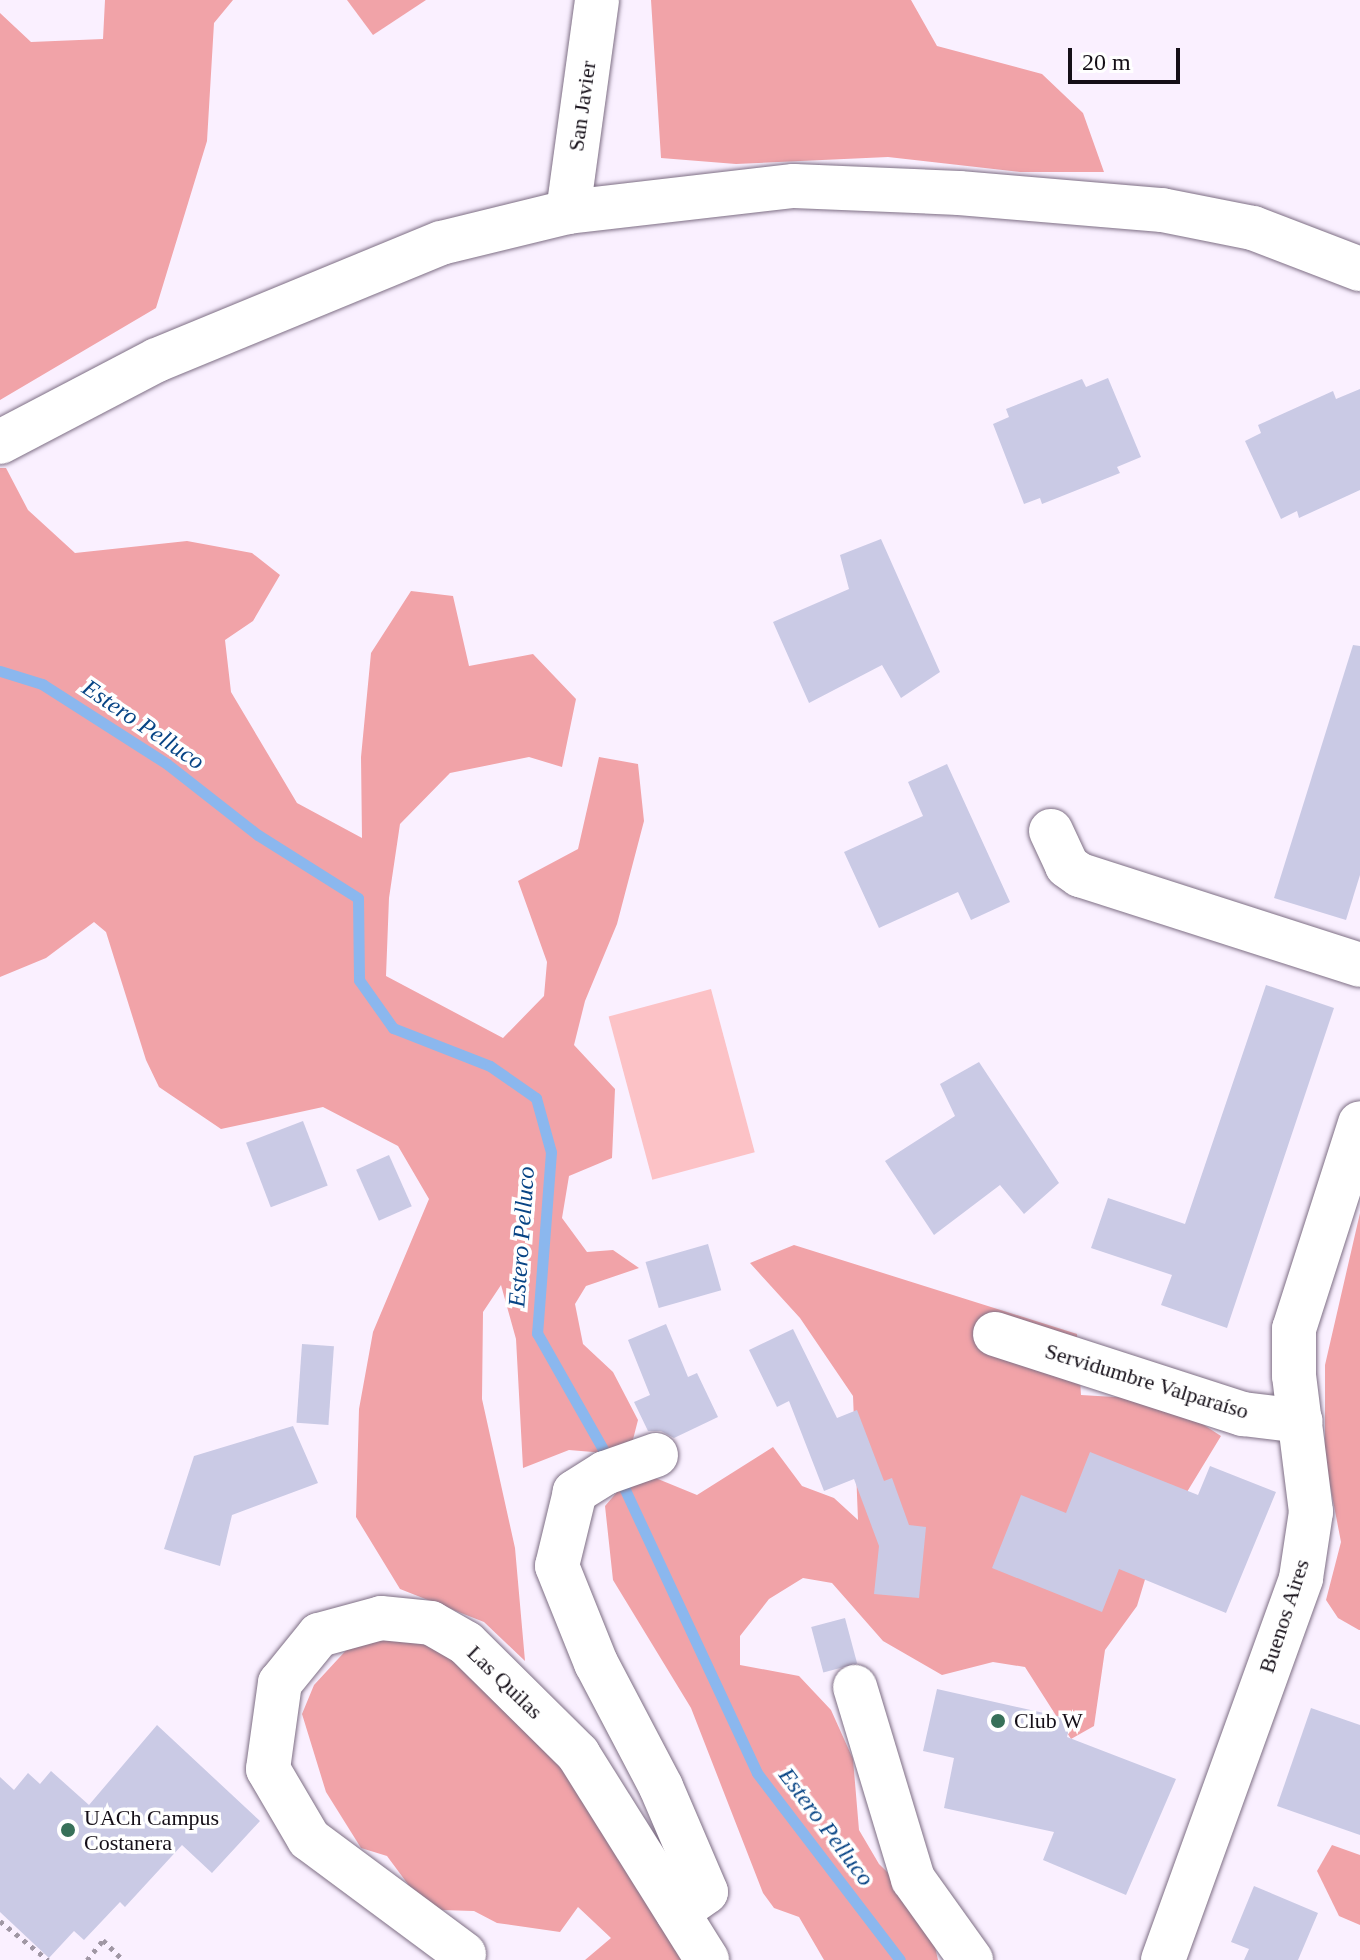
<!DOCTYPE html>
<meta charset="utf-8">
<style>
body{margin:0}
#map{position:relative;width:1360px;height:1960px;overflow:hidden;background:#faf0ff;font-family:"Times New Roman",serif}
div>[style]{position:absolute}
.green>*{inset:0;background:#fcc2c6;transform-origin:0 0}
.forest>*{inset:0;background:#f1a3a8}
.stream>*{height:11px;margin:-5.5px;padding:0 5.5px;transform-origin:5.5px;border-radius:5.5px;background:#8bb7ee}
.building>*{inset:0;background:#cacae5;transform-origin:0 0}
.path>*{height:5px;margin-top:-2.5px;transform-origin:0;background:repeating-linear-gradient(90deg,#a097a4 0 4px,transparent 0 10px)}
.roads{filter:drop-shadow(0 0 2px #7e6f85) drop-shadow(0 0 2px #7e6f85)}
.minor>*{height:44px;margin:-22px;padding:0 22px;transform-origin:22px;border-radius:22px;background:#fff}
.dots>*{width:22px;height:22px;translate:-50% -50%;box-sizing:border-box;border:4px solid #fff;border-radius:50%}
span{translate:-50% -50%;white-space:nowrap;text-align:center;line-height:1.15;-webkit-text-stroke:7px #fff;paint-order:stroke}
.street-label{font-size:22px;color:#150f18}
.poi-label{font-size:22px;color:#150f18}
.left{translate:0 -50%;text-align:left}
.water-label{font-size:24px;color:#074485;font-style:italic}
.scale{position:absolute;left:1068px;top:48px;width:112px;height:36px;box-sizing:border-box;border:4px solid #150f18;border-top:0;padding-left:10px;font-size:24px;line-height:28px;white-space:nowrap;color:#150f18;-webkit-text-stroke:6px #fff;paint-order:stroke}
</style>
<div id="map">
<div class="green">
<i style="left:711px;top:989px;width:169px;height:106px;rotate:75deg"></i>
</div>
<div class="forest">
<i style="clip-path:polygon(105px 0,233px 0,214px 23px,207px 141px,156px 308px,0 400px,0 13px,31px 42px,103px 39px)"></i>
<i style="clip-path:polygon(347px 0,426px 0,373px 35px)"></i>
<i style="clip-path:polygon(651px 0,911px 0,937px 46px,1042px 74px,1083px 113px,1104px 172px,1020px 172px,888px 157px,736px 164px,661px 158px)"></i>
<i style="clip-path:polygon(0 468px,6px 468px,28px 510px,75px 553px,187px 541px,252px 553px,280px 575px,253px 621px,225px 640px,231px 692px,297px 803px,362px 838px,361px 757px,371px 653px,411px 591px,453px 596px,469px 666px,533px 654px,576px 699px,562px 767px,529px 757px,450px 773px,400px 824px,389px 898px,386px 976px,503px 1038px,544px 996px,547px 962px,518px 881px,578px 849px,599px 757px,638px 764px,644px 821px,617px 924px,585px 1001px,574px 1045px,615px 1089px,612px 1158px,569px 1176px,562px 1218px,587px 1252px,613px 1250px,639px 1268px,586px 1286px,575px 1304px,583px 1344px,613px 1372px,638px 1420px,629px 1455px,569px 1450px,523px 1468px,516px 1339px,501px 1285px,483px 1312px,482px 1399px,515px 1548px,525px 1661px,484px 1622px,400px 1589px,356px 1517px,359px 1409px,373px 1332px,429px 1199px,398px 1146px,323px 1107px,221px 1129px,159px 1087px,146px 1060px,106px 932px,94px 922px,46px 958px,0 977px)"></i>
<i style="clip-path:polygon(1360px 1213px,1360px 1630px,1359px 1630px,1338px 1618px,1326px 1600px,1341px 1542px,1325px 1459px,1325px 1365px)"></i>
<i style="clip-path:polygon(794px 1245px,1077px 1334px,1081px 1395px,1165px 1400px,1221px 1436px,1156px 1543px,1137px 1606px,1105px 1650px,1094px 1726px,1071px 1739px,1025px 1667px,993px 1662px,942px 1675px,883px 1641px,832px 1583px,803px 1578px,769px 1599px,740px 1636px,740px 1665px,799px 1676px,831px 1710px,853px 1759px,859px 1830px,879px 1864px,927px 1911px,938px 1960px,824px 1960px,799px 1917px,774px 1908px,763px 1893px,691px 1708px,613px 1580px,605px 1506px,636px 1470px,697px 1495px,773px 1447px,802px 1486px,834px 1498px,858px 1520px,853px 1396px,800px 1318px,750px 1263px)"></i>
<i style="clip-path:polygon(393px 1637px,466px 1643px,578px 1754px,702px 1960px,585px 1960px,611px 1938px,578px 1907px,560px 1932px,497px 1923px,474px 1911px,441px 1910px,410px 1887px,387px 1856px,361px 1848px,326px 1792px,302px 1714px,314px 1685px,350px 1646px)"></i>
<i style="clip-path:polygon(1332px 1845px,1360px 1855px,1360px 1925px,1339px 1916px,1317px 1871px)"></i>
</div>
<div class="stream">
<i style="left:0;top:671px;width:44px;rotate:17.2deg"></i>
<i style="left:42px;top:684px;width:148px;rotate:32.6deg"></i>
<i style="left:167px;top:764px;width:115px;rotate:38deg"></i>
<i style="left:258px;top:835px;width:118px;rotate:32.2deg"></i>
<i style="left:358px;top:898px;width:82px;rotate:89.3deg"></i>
<i style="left:359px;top:980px;width:59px;rotate:54.7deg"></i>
<i style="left:393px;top:1028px;width:104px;rotate:21.4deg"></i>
<i style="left:490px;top:1066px;width:56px;rotate:34.8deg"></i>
<i style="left:536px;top:1098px;width:56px;rotate:74.5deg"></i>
<i style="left:551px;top:1152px;width:182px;rotate:94.4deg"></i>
<i style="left:537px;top:1333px;width:146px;rotate:60.4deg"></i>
<i style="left:620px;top:1479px;width:324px;rotate:65deg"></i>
<i style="left:757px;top:1773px;width:235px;rotate:52.6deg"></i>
</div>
<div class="building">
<i style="clip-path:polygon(1108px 378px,1141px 457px,1117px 467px,1120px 473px,1042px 504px,1040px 498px,1024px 504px,993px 424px,1009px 417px,1006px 409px,1082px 379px,1086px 387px)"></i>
<i style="clip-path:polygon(1360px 389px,1360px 490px,1299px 518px,1297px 511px,1281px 519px,1245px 441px,1261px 433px,1258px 425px,1333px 391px,1336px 399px)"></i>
<i style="clip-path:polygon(881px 539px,940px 672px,901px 698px,882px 665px,809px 703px,773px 622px,849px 589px,840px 555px)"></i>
<i style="clip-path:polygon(1353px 645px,1360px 646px,1360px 875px,1346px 920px,1274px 898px)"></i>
<i style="clip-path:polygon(947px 764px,1010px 902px,971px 920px,958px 892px,879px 928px,844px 852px,923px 816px,908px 782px)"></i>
<i style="clip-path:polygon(1266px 985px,1334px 1008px,1227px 1328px,1161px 1305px,1172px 1275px,1091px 1248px,1108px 1198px,1185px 1224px)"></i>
<i style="clip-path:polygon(979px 1062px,1059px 1183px,1024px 1214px,1000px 1185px,934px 1235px,885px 1161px,955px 1116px,940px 1084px)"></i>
<i style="left:303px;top:1121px;width:69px;height:61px;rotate:69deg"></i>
<i style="left:389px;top:1155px;width:56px;height:36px;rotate:66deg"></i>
<i style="left:708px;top:1244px;width:48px;height:65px;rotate:74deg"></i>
<i style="clip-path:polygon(666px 1324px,688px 1377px,697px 1373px,718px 1417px,674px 1438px,661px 1431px,648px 1431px,634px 1402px,650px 1395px,628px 1340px)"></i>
<i style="clip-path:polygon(793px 1329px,837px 1418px,857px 1410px,884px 1481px,892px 1478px,909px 1525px,926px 1527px,919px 1598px,874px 1594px,879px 1546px,854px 1479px,824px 1491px,789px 1401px,777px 1407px,749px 1350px)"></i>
<i style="left:302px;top:1344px;width:32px;height:79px;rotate:4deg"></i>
<i style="clip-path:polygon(293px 1426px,318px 1483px,232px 1515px,220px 1566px,164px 1549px,194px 1456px)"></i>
<i style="clip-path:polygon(1090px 1452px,1198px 1495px,1210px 1466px,1276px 1492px,1226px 1613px,1119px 1569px,1102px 1612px,992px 1568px,1021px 1495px,1066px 1513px)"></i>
<i style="left:845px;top:1618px;width:47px;height:35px;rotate:75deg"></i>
<i style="clip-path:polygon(937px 1689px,1071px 1719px,1067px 1737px,1176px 1779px,1126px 1895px,1043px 1860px,1054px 1832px,944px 1808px,954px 1758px,923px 1751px)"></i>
<i style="clip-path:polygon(1311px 1708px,1360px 1725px,1360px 1835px,1277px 1806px)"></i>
<i style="clip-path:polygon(157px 1725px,260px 1821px,212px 1873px,182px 1845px,125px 1907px,120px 1902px,84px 1940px,74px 1931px,49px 1958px,0 1912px,0 1777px,14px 1790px,28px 1773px,40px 1784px,51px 1771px,89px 1805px)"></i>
<i style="clip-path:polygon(1254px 1886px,1318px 1913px,1298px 1960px,1244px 1960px,1249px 1949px,1231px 1942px)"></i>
</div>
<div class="path">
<i style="left:0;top:1921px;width:62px;rotate:39.1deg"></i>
<i style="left:87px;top:1960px;width:26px;rotate:-51deg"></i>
<i style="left:103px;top:1940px;width:28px;rotate:45deg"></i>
</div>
<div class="roads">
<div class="minor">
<i style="left:568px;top:212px;width:214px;rotate:-82.2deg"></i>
<i style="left:0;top:442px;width:177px;rotate:-27.6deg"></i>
<i style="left:157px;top:360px;width:307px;rotate:-22.4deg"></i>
<i style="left:441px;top:243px;width:131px;rotate:-13.7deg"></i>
<i style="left:568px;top:212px;width:227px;rotate:-6.6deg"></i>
<i style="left:794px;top:186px;width:165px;rotate:2.4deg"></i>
<i style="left:959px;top:193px;width:204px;rotate:4.8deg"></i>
<i style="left:1162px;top:210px;width:93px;rotate:11.2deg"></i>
<i style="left:1253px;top:228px;width:115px;rotate:21deg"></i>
<i style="left:1051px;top:831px;width:38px;rotate:65deg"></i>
<i style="left:1067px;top:866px;width:16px;rotate:35deg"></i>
<i style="left:1080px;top:875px;width:294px;rotate:17.8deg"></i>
<i style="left:995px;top:1334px;width:261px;rotate:17.9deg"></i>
<i style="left:1243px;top:1414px;width:58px;rotate:6.9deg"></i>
<i style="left:656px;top:1455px;width:54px;rotate:160.6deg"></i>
<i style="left:605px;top:1473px;width:36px;rotate:148deg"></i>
<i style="left:575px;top:1492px;width:76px;rotate:103.7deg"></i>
<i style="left:557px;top:1566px;width:105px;rotate:68.1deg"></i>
<i style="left:596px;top:1663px;width:140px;rotate:62.3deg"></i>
<i style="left:661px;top:1787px;width:114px;rotate:66.8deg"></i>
<i style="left:706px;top:1892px;width:35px;rotate:145deg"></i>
<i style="left:855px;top:1687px;width:201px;rotate:73.2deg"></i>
<i style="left:913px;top:1879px;width:100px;rotate:54.4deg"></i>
<i style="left:464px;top:1954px;width:193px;rotate:-143.4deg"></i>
<i style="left:309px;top:1839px;width:81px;rotate:-120.4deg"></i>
<i style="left:268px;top:1769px;width:87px;rotate:-82.1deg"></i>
<i style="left:280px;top:1683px;width:62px;rotate:-50.9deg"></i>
<i style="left:319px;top:1635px;width:64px;rotate:-15.3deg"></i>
<i style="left:381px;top:1618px;width:50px;rotate:5.7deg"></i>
<i style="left:431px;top:1623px;width:40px;rotate:29.7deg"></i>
<i style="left:466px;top:1643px;width:158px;rotate:44.7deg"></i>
<i style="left:578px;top:1754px;width:243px;rotate:57.9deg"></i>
<i style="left:1163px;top:1960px;width:406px;rotate:-70.1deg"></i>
<i style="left:1301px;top:1578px;width:67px;rotate:-81.4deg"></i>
<i style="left:1311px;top:1512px;width:137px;rotate:-97.1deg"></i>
<i style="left:1294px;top:1376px;width:47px;rotate:-90deg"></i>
<i style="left:1294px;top:1329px;width:216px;rotate:-72.2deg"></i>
</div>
</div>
<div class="dots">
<i style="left:998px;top:1721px;background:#377059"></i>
<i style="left:68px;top:1830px;background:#377059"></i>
</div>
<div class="street-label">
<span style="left:582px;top:106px;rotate:-82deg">San Javier</span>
<span style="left:1147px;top:1381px;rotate:17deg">Servidumbre Valparaíso</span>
<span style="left:1284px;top:1616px;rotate:-72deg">Buenos Aires</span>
<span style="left:505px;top:1682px;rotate:44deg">Las Quilas</span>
</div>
<div class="poi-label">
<span class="left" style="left:1014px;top:1721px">Club W</span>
<span class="left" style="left:84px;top:1830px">UACh Campus<br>Costanera</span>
</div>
<div class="water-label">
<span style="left:143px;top:725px;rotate:34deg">Estero Pelluco</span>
<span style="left:522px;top:1237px;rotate:-86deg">Estero Pelluco</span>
<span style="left:826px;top:1827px;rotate:53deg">Estero Pelluco</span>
</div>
<div class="scale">20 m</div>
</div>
